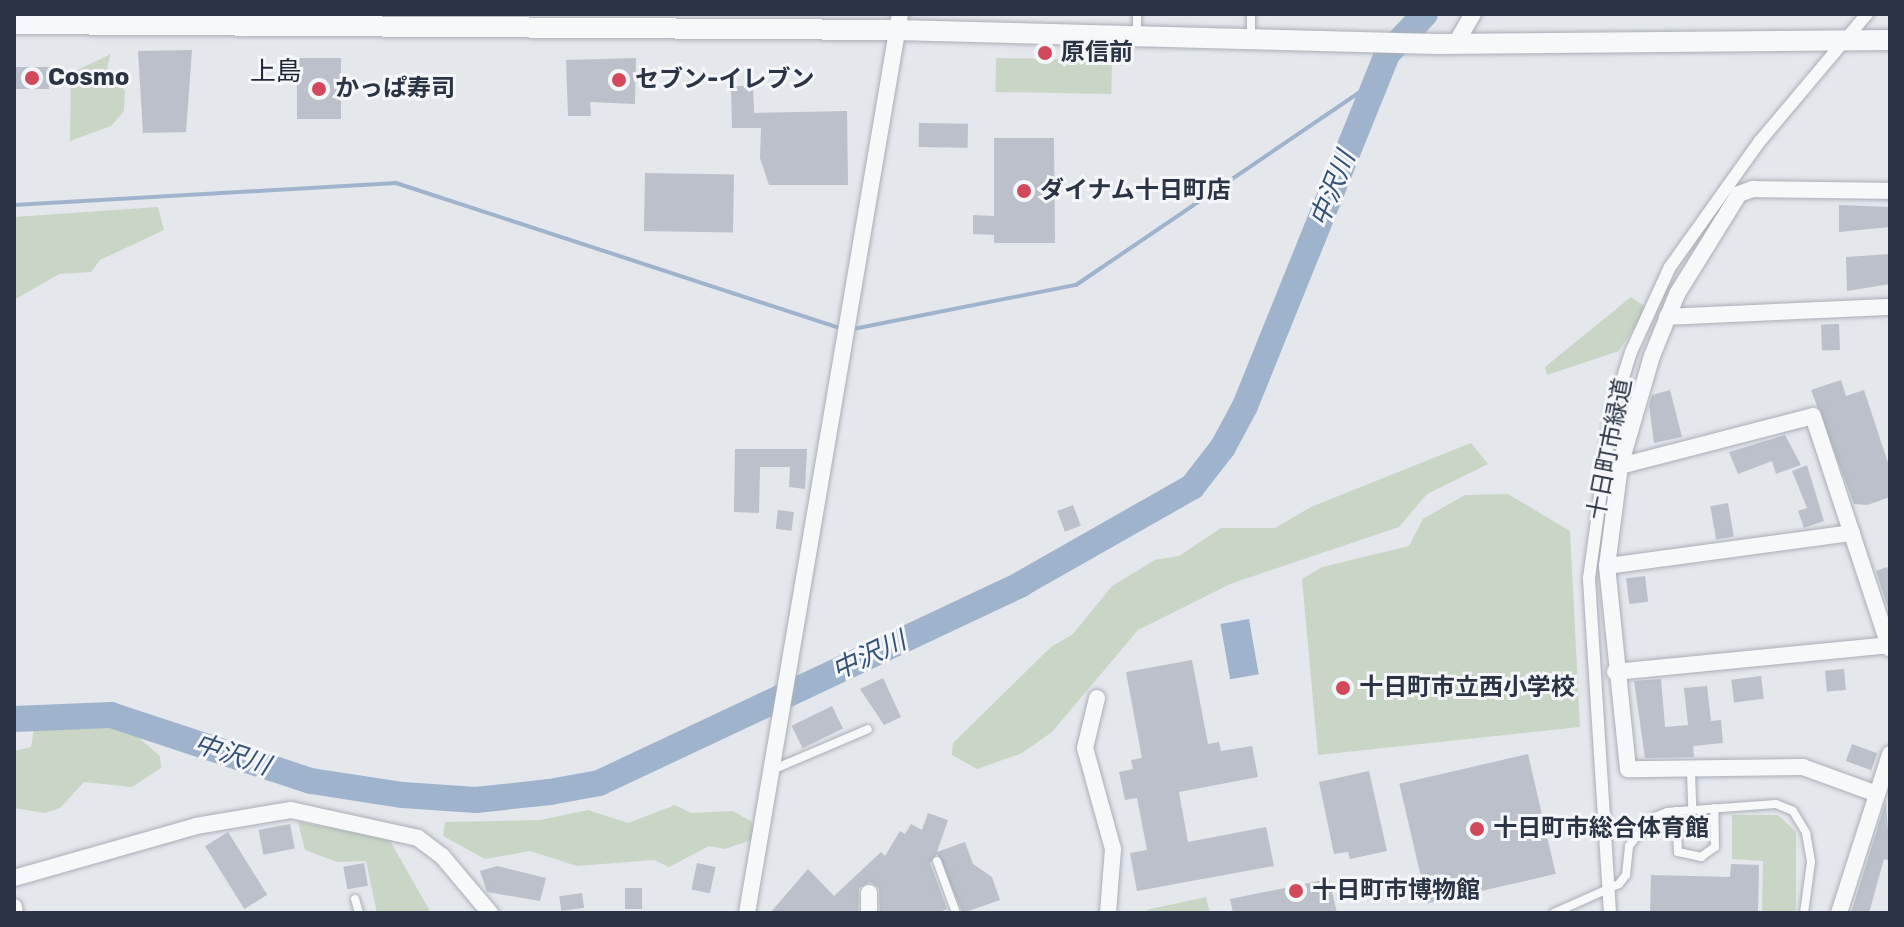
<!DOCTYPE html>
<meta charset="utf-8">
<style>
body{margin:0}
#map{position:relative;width:1904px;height:927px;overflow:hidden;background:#e4e7ec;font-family:Rubik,"Noto Sans JP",sans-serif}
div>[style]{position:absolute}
.green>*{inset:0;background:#c9d6c5;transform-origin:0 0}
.water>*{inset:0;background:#9fb4cc;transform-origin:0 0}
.stream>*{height:4px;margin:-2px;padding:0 2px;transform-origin:2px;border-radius:2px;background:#9fb4cc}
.river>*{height:26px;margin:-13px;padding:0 13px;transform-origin:13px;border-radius:13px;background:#9fb4cc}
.building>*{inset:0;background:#bbc0ca;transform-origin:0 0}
.roads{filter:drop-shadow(0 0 2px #a9aeb7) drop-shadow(0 0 2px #a9aeb7)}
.service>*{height:8px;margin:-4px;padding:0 4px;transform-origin:4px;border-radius:4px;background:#f7f8fa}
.pedestrian>*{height:12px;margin:-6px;padding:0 6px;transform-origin:6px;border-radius:6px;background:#f7f8fa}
.minor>*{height:16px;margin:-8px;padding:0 8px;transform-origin:8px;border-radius:8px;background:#f7f8fa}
.tertiary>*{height:20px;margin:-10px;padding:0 10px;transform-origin:10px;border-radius:10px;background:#f7f8fa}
.dots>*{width:22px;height:22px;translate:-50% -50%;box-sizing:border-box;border:4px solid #f4f6f9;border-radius:50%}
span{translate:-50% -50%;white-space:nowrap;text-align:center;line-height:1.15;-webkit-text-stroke:6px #f4f6f9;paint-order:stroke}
.poi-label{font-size:24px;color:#2b3445;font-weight:700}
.left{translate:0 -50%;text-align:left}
.street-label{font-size:24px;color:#2b3445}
.neighbourhood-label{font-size:26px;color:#1d2536}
.water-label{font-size:26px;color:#34527a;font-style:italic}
.frame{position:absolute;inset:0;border:16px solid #2b3445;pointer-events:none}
</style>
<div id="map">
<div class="green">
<i style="clip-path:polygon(111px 54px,107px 67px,125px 91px,124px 111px,111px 126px,70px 141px,71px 73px)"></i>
<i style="left:996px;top:58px;width:116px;height:34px;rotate:1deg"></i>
<i style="clip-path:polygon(158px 207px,164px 230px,100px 260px,91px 272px,59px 274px,14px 300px,14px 217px)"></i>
<i style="clip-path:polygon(1631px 297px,1647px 308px,1619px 351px,1547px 375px,1545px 367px)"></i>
<i style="clip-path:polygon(1471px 443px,1488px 464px,1427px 494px,1399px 527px,1230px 584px,1138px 630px,1052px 732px,1022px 753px,977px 769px,952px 755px,953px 743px,1051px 647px,1073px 634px,1112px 586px,1155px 560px,1179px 556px,1221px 528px,1275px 528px,1311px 507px)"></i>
<i style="clip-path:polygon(1508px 494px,1570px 531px,1580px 727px,1318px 755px,1302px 579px,1322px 567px,1409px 546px,1423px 519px,1465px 495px)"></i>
<i style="clip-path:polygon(106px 723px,132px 732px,160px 756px,161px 768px,132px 787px,84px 782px,60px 808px,45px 813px,14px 808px,14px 751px,31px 747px,34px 730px,44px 724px)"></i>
<i style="clip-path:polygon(675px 805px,691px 813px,733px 811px,752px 822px,754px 839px,725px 849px,709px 846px,669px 867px,654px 860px,577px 866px,530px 851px,485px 859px,443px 836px,445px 822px,540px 820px,588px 810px,628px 823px)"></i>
<i style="clip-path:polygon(1732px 815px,1778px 815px,1796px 832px,1796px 913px,1762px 913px,1763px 861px,1732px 859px)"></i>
<i style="clip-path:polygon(298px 822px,389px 839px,431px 913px,377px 913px,366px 861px,337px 862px,305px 850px)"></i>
<i style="clip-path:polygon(1206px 897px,1210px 913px,1142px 913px,1150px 909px)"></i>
</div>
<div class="water">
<i style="left:1249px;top:619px;width:56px;height:29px;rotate:80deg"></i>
</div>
<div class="stream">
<i style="left:14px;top:205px;width:383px;rotate:-3.3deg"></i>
<i style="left:396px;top:183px;width:467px;rotate:18.1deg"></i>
<i style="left:853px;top:329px;width:227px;rotate:-11.2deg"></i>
<i style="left:1076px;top:285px;width:370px;rotate:-34.2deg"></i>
</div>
<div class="river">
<i style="left:14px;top:719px;width:97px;rotate:-2.4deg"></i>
<i style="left:111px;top:715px;width:211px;rotate:18.3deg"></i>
<i style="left:311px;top:781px;width:93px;rotate:8.7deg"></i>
<i style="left:403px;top:795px;width:73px;rotate:3.9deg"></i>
<i style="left:476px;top:800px;width:74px;rotate:-6.2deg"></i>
<i style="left:550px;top:792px;width:50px;rotate:-10.4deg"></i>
<i style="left:599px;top:783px;width:467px;rotate:-25.2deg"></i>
<i style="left:1021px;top:584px;width:197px;rotate:-29.6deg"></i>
<i style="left:1192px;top:487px;width:51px;rotate:-52.2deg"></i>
<i style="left:1223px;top:447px;width:47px;rotate:-61.8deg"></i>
<i style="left:1245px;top:406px;width:380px;rotate:-68deg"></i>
<i style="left:1387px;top:54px;width:55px;rotate:-46.5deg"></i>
</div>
<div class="building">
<i style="clip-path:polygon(192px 50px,186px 132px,143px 133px,138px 51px)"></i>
<i style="left:297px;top:58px;width:44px;height:61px"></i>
<i style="clip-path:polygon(636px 58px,635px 104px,590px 102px,591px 116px,568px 116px,566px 60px)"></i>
<i style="left:14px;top:67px;width:35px;height:22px"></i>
<i style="clip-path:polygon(731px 86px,753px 86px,754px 113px,847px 111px,848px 185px,769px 185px,760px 158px,761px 128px,732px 128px)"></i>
<i style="left:919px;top:123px;width:49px;height:24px;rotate:1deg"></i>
<i style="clip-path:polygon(994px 138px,1054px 138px,1055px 243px,994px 243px,994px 235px,973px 234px,973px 215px,994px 216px)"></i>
<i style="left:645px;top:173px;width:89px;height:58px;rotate:1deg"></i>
<i style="clip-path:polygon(1839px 205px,1890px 207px,1890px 227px,1839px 232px)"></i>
<i style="clip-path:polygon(1890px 254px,1890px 284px,1847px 291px,1846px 257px)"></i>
<i style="left:1839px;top:324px;width:26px;height:18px;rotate:88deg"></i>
<i style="clip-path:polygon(1841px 380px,1846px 396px,1864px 390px,1890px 469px,1890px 497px,1867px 505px,1854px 504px,1811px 390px)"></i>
<i style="clip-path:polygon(1670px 390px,1682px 437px,1654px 443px,1649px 405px,1652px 395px)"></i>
<i style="clip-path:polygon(1785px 435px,1801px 465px,1776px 474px,1772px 461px,1738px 474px,1729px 452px)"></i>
<i style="clip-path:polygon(735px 449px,807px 449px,805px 489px,789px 487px,790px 467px,760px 467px,759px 513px,734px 512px)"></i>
<i style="clip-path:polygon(1807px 465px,1824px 521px,1804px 528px,1798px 511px,1807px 508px,1792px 471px)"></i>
<i style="left:1728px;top:503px;width:34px;height:18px;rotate:80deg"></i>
<i style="left:1073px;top:505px;width:22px;height:17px;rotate:69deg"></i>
<i style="left:778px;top:510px;width:16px;height:19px;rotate:7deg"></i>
<i style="clip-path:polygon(1887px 567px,1890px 575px,1888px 608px,1876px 571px)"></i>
<i style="left:1645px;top:576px;width:26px;height:19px;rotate:83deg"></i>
<i style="clip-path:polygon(1192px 660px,1208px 744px,1219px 742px,1221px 751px,1252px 746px,1258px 777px,1179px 792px,1188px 842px,1266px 827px,1274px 866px,1137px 891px,1130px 853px,1147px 850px,1137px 798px,1125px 800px,1119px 772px,1133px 769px,1131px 760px,1142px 758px,1126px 672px)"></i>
<i style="left:1844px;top:669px;width:21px;height:19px;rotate:85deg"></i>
<i style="left:1761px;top:676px;width:23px;height:30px;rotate:83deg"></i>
<i style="clip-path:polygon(883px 678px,901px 717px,884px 725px,860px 689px)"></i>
<i style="clip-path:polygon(1661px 679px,1665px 727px,1688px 725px,1684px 688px,1707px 686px,1711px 721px,1721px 720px,1723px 743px,1693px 746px,1694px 757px,1645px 758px,1634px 681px)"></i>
<i style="left:832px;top:706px;width:25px;height:45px;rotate:64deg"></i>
<i style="left:1852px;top:744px;width:27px;height:18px;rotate:20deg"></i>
<i style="left:1528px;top:754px;width:123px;height:132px;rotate:77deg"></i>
<i style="clip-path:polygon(1369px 771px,1387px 851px,1350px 859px,1348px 852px,1334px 854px,1319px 782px)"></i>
<i style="clip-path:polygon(1886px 801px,1890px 861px,1884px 859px,1869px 913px,1851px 913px)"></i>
<i style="clip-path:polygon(928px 813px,948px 820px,937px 852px,965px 842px,973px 864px,992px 877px,1000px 900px,963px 913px,937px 854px,930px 863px,947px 909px,937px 913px,880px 913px,879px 888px,870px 882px,859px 888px,858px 913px,770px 913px,808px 869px,834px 896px,881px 852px,885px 856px,900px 831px,905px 834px,911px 824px,922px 830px)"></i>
<i style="left:290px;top:824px;width:25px;height:32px;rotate:79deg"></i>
<i style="left:228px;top:832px;width:74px;height:27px;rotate:58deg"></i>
<i style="left:364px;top:863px;width:23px;height:21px;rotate:80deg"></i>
<i style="left:697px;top:863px;width:19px;height:27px;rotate:12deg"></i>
<i style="clip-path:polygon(1731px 864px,1759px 865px,1758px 913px,1650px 913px,1651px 875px,1730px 877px)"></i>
<i style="clip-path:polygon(497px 866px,546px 878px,540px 901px,487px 892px,480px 871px)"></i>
<i style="clip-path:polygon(1329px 879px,1337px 913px,1233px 913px,1230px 899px)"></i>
<i style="left:625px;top:888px;width:17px;height:21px"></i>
<i style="left:582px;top:893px;width:15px;height:23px;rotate:82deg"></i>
</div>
<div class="roads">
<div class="service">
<i style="left:1251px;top:14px;width:23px;rotate:90deg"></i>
<i style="left:1137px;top:36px;width:22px;rotate:-90deg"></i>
<i style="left:772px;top:770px;width:104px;rotate:-23.1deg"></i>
<i style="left:1691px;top:772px;width:38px;rotate:88deg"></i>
<i style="left:1676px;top:811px;width:41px;rotate:87.2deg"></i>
<i style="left:1678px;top:852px;width:24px;rotate:12deg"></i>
<i style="left:1701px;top:857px;width:17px;rotate:-36deg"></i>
<i style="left:1715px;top:847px;width:39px;rotate:-91deg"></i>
<i style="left:937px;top:861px;width:55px;rotate:69.9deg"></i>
<i style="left:355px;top:899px;width:15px;rotate:74deg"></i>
<i style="left:1554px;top:913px;width:71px;rotate:-24deg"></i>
<i style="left:1619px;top:884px;width:11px;rotate:-52deg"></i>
<i style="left:1626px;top:875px;width:29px;rotate:-84deg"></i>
<i style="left:1629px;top:846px;width:34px;rotate:-52deg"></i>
<i style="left:1650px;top:819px;width:18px;rotate:-22deg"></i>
<i style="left:1667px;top:812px;width:109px;rotate:-4.2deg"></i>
<i style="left:1776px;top:804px;width:18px;rotate:22deg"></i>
<i style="left:1793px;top:811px;width:26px;rotate:59deg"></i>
<i style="left:1806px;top:833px;width:29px;rotate:80deg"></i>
<i style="left:1811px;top:862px;width:51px;rotate:97.8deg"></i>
</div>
<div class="pedestrian">
<i style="left:1610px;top:913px;width:336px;rotate:-93.6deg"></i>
<i style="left:1589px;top:578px;width:168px;rotate:-82.1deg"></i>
<i style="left:1612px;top:412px;width:63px;rotate:-72.4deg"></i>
<i style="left:1631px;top:352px;width:94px;rotate:-65.4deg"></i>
<i style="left:1670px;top:267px;width:155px;rotate:-54.5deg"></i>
<i style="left:1760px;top:141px;width:166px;rotate:-49.9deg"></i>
</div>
<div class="minor">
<i style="left:1456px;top:43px;width:34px;rotate:-60deg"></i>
<i style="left:1667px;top:317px;width:223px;rotate:-2.6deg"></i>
<i style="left:1620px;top:466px;width:199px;rotate:-14.5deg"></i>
<i style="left:1813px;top:416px;width:245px;rotate:71.7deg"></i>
<i style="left:1607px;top:566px;width:247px;rotate:-7.7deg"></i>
<i style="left:1615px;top:672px;width:274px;rotate:-5.6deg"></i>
<i style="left:1097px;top:698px;width:51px;rotate:103.5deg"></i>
<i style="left:1085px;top:748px;width:105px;rotate:74.5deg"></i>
<i style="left:1113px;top:849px;width:64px;rotate:94.5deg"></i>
<i style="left:1877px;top:794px;width:79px;rotate:-160deg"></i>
<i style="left:1803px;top:767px;width:175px;rotate:179.3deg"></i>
<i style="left:1628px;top:769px;width:204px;rotate:-95.9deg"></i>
<i style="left:1607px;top:566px;width:101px;rotate:-82.6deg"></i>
<i style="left:1620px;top:466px;width:115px;rotate:-73.8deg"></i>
<i style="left:1652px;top:356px;width:67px;rotate:-68deg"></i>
<i style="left:1677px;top:294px;width:118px;rotate:-58.2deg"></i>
<i style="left:1739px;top:194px;width:15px;rotate:-20deg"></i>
<i style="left:1753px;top:189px;width:137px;rotate:0.8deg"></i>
<i style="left:14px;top:878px;width:189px;rotate:-15.9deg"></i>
<i style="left:196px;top:826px;width:96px;rotate:-9.6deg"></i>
<i style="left:291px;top:810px;width:130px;rotate:12.4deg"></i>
<i style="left:418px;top:838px;width:30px;rotate:37deg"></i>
<i style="left:442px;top:856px;width:75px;rotate:49.9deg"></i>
<i style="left:14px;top:907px;width:6px;rotate:81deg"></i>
<i style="left:747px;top:913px;width:912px;rotate:-80.34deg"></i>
<i style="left:869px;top:913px;width:20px;rotate:-90deg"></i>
<i style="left:1839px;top:913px;width:167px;rotate:-72.2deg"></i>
</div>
<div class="tertiary">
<i style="left:14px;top:24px;width:883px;rotate:0.39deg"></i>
<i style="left:897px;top:30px;width:541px;rotate:1.48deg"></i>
<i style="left:1438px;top:44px;width:452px;rotate:-0.5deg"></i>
</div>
</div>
<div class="dots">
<i style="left:1045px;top:53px;background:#d1495b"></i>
<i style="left:32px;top:78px;background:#d1495b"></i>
<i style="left:619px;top:80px;background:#d1495b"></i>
<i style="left:319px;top:89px;background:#d1495b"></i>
<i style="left:1024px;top:191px;background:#d1495b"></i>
<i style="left:1343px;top:688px;background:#d1495b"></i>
<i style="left:1477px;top:829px;background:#d1495b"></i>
<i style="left:1296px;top:891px;background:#d1495b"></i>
</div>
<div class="poi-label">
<span class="left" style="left:1061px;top:53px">原信前</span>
<span class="left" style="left:48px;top:78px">Cosmo</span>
<span class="left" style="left:635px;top:80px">セブン-イレブン</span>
<span class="left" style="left:335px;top:89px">かっぱ寿司</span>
<span class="left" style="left:1040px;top:191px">ダイナム十日町店</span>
<span class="left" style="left:1359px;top:688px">十日町市立西小学校</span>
<span class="left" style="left:1493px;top:829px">十日町市総合体育館</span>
<span class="left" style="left:1312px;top:891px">十日町市博物館</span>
</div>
<div class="street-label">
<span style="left:1610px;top:449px;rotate:-79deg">十日町市緑道</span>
</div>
<div class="neighbourhood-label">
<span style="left:276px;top:72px">上島</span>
</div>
<div class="water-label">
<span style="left:1333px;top:189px;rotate:-68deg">中沢川</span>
<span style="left:869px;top:656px;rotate:-25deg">中沢川</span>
<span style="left:232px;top:755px;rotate:18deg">中沢川</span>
</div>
<div class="frame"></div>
</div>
